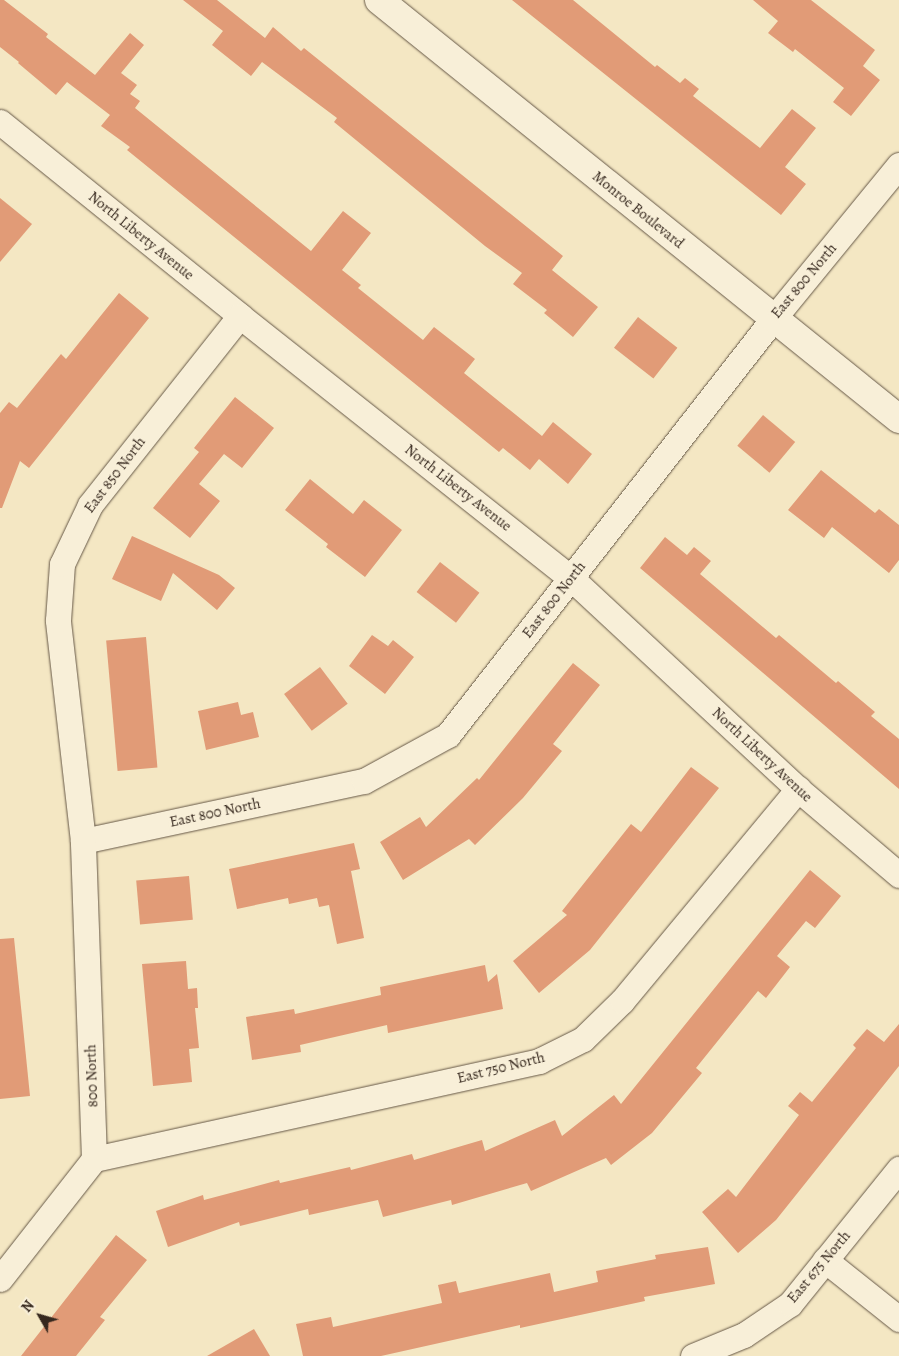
<!DOCTYPE html>
<style>
body{margin:0}
#map{position:relative;width:899px;height:1356px;overflow:hidden;background:#f4e7c3;font-family:Alegreya,serif}
div>[style]{position:absolute}
.building>*{inset:0;background:#e19b77;transform-origin:0 0}
.roads{filter:drop-shadow(0 0 1px #665847) drop-shadow(0 0 1px #665847)}
.minor>*{height:25px;margin:-12.5px;padding:0 12.5px;transform-origin:12.5px;border-radius:12.5px;background:#f8efd8}
.tertiary>*{height:28px;margin:-14px;padding:0 14px;transform-origin:14px;border-radius:14px;background:#f8efd8}
span{translate:-50% -50%;white-space:nowrap;text-align:center;line-height:1.15;-webkit-text-stroke:5px #f8efd8;paint-order:stroke}
.street-label{font-size:15px;color:#36281e}
.north{position:absolute;left:15px;top:1291px;width:50px;height:50px;-webkit-text-stroke:4px #f8efd8;paint-order:stroke;rotate:308deg;font-size:14px;font-weight:700;line-height:20px;text-align:center;color:#36281e}
.north::after{content:'';display:block;margin:auto;width:18px;height:22px;background:#36281e;clip-path:polygon(50% 0,100% 100%,50% 72%,0 100%)}
</style>
<div id="map">
<div class="building">
<i style="clip-path:polygon(0 0,4px 0,48px 34px,46px 37px,95px 75px,130px 33px,144px 45px,121px 73px,137px 85px,130px 94px,140px 101px,135px 108px,311px 251px,343px 211px,371px 233px,342px 270px,361px 285px,358px 288px,423px 340px,434px 327px,475px 359px,464px 373px,542px 436px,553px 422px,592px 454px,568px 484px,539px 459px,530px 470px,503px 448px,499px 452px,127px 150px,130px 147px,101px 126px,110px 115px,67px 82px,56px 95px,18px 63px,19px 62px,0 47px)"></i>
<i style="clip-path:polygon(183px 0,217px 0,265px 38px,273px 27px,301px 51px,304px 48px,563px 256px,552px 270px,598px 307px,573px 337px,544px 313px,547px 310px,513px 284px,522px 273px,485px 246px,334px 122px,337px 118px,262px 62px,251px 76px,212px 45px,223px 31px)"></i>
<i style="clip-path:polygon(512px 0,573px 0,655px 67px,657px 65px,680px 83px,685px 78px,699px 89px,693px 96px,760px 148px,792px 109px,816px 128px,785px 167px,806px 184px,781px 215px)"></i>
<i style="clip-path:polygon(753px 0,811px 0,875px 50px,863px 66px,880px 80px,851px 116px,833px 102px,844px 88px,795px 49px,793px 52px,768px 33px,778px 21px)"></i>
<i style="clip-path:polygon(0 198px,32px 224px,0 262px)"></i>
<i style="clip-path:polygon(119px 293px,149px 318px,29px 468px,20px 461px,2px 508px,0 508px,0 413px,9px 402px,17px 408px,61px 354px,66px 359px)"></i>
<i style="left:638px;top:317px;width:50px;height:39px;rotate:38deg"></i>
<i style="clip-path:polygon(235px 397px,274px 428px,242px 468px,224px 454px,199px 484px,220px 501px,190px 538px,153px 508px,199px 452px,194px 448px)"></i>
<i style="left:763px;top:415px;width:42px;height:40px;rotate:40deg"></i>
<i style="clip-path:polygon(821px 470px,875px 513px,879px 509px,899px 525px,899px 560px,889px 573px,832px 527px,824px 538px,788px 510px)"></i>
<i style="clip-path:polygon(310px 479px,353px 514px,364px 500px,402px 530px,365px 577px,326px 547px,328px 544px,285px 510px)"></i>
<i style="clip-path:polygon(132px 536px,219px 575px,235px 588px,217px 610px,173px 573px,161px 601px,112px 579px)"></i>
<i style="clip-path:polygon(665px 537px,687px 555px,694px 547px,711px 561px,700px 574px,776px 638px,779px 635px,836px 683px,838px 681px,875px 712px,871px 716px,899px 739px,899px 789px,640px 568px)"></i>
<i style="left:440px;top:562px;width:50px;height:38px;rotate:38deg"></i>
<i style="clip-path:polygon(372px 635px,388px 646px,393px 640px,414px 657px,385px 694px,349px 666px)"></i>
<i style="left:146px;top:637px;width:131px;height:40px;rotate:85deg"></i>
<i style="clip-path:polygon(573px 663px,600px 685px,553px 744px,562px 751px,523px 798px,475px 845px,469px 839px,403px 880px,380px 842px,420px 817px,426px 827px,477px 778px,479px 780px)"></i>
<i style="left:320px;top:667px;width:46px;height:45px;rotate:53deg"></i>
<i style="clip-path:polygon(238px 702px,241px 715px,253px 712px,259px 737px,206px 750px,198px 711px)"></i>
<i style="clip-path:polygon(691px 767px,719px 788px,590px 950px,539px 993px,513px 961px,567px 915px,562px 911px,631px 824px,641px 832px)"></i>
<i style="clip-path:polygon(354px 843px,360px 869px,351px 871px,364px 938px,337px 944px,329px 905px,319px 907px,317px 898px,289px 904px,288px 898px,237px 909px,229px 869px)"></i>
<i style="clip-path:polygon(810px 870px,841px 896px,815px 928px,806px 921px,777px 956px,790px 967px,766px 998px,758px 991px,696px 1068px,702px 1073px,652px 1133px,611px 1165px,606px 1158px,531px 1191px,527px 1183px,452px 1205px,451px 1200px,383px 1217px,378px 1200px,309px 1215px,308px 1209px,240px 1226px,239px 1222px,168px 1247px,156px 1211px,203px 1195px,204px 1200px,279px 1180px,280px 1183px,350px 1167px,351px 1170px,412px 1154px,414px 1160px,482px 1140px,485px 1151px,555px 1120px,562px 1136px,614px 1095px,621px 1104px)"></i>
<i style="left:189px;top:876px;width:44px;height:53px;rotate:85deg"></i>
<i style="clip-path:polygon(14px 938px,30px 1096px,0 1099px,0 939px)"></i>
<i style="clip-path:polygon(186px 961px,188px 989px,197px 988px,198px 1008px,195px 1008px,199px 1048px,189px 1049px,192px 1082px,153px 1086px,142px 964px)"></i>
<i style="clip-path:polygon(485px 965px,488px 982px,497px 974px,503px 1009px,388px 1033px,387px 1025px,300px 1045px,301px 1052px,252px 1060px,246px 1017px,294px 1009px,295px 1014px,381px 995px,380px 987px)"></i>
<i style="clip-path:polygon(899px 1024px,899px 1066px,776px 1220px,738px 1253px,702px 1212px,728px 1189px,736px 1197px,799px 1115px,788px 1106px,800px 1092px,812px 1102px,856px 1048px,853px 1045px,867px 1029px,884px 1042px)"></i>
<i style="clip-path:polygon(116px 1235px,147px 1260px,100px 1317px,105px 1320px,76px 1356px,21px 1356px)"></i>
<i style="clip-path:polygon(708px 1247px,715px 1284px,644px 1297px,645px 1301px,520px 1328px,520px 1325px,381px 1356px,303px 1356px,296px 1324px,331px 1317px,333px 1327px,442px 1303px,438px 1285px,456px 1281px,459px 1293px,550px 1273px,554px 1292px,598px 1282px,596px 1271px,656px 1259px,655px 1255px)"></i>
<i style="clip-path:polygon(254px 1329px,270px 1356px,207px 1356px)"></i>
</div>
<div class="roads">
<div class="minor">
<i style="left:0;top:122px;width:309px;rotate:38.9deg"></i>
<i style="left:240px;top:316px;width:422px;rotate:38.4deg"></i>
<i style="left:571px;top:578px;width:310px;rotate:42.9deg"></i>
<i style="left:798px;top:789px;width:133px;rotate:40.4deg"></i>
<i style="left:83px;top:841px;width:287px;rotate:-12.1deg"></i>
<i style="left:364px;top:781px;width:96px;rotate:-28.7deg"></i>
<i style="left:448px;top:735px;width:528px;rotate:-52deg"></i>
<i style="left:773px;top:319px;width:199px;rotate:-50.7deg"></i>
<i style="left:94px;top:1159px;width:456px;rotate:-12.4deg"></i>
<i style="left:539px;top:1061px;width:49px;rotate:-26.6deg"></i>
<i style="left:583px;top:1039px;width:54px;rotate:-44.3deg"></i>
<i style="left:622px;top:1001px;width:276px;rotate:-50.3deg"></i>
<i style="left:825px;top:1260px;width:95px;rotate:38.6deg"></i>
<i style="left:0;top:1279px;width:152px;rotate:-51.9deg"></i>
<i style="left:94px;top:1159px;width:318px;rotate:-92deg"></i>
<i style="left:83px;top:841px;width:222px;rotate:-96.5deg"></i>
<i style="left:58px;top:620px;width:56px;rotate:-85.9deg"></i>
<i style="left:62px;top:564px;width:65px;rotate:-64.6deg"></i>
<i style="left:90px;top:505px;width:241px;rotate:-51.6deg"></i>
<i style="left:693px;top:1356px;width:55px;rotate:-22.4deg"></i>
<i style="left:744px;top:1335px;width:55px;rotate:-34deg"></i>
<i style="left:790px;top:1304px;width:174px;rotate:-51.1deg"></i>
</div>
<div class="tertiary">
<i style="left:379px;top:0;width:668px;rotate:38.86deg"></i>
</div>
</div>
<div class="street-label">
<span style="left:638px;top:210px;rotate:39deg">Monroe Boulevard</span>
<span style="left:141px;top:236px;rotate:39deg">North Liberty Avenue</span>
<span style="left:804px;top:281px;rotate:-50deg">East 800 North</span>
<span style="left:115px;top:475px;rotate:-53deg">East 850 North</span>
<span style="left:458px;top:488px;rotate:38deg">North Liberty Avenue</span>
<span style="left:554px;top:600px;rotate:-52deg">East 800 North</span>
<span style="left:762px;top:755px;rotate:43deg">North Liberty Avenue</span>
<span style="left:215px;top:813px;rotate:-12deg">East 800 North</span>
<span style="left:501px;top:1068px;rotate:-14deg">East 750 North</span>
<span style="left:92px;top:1076px;rotate:-92deg">800 North</span>
<span style="left:819px;top:1267px;rotate:-50deg">East 675 North</span>
</div>
<div class="north">N</div>
</div>
